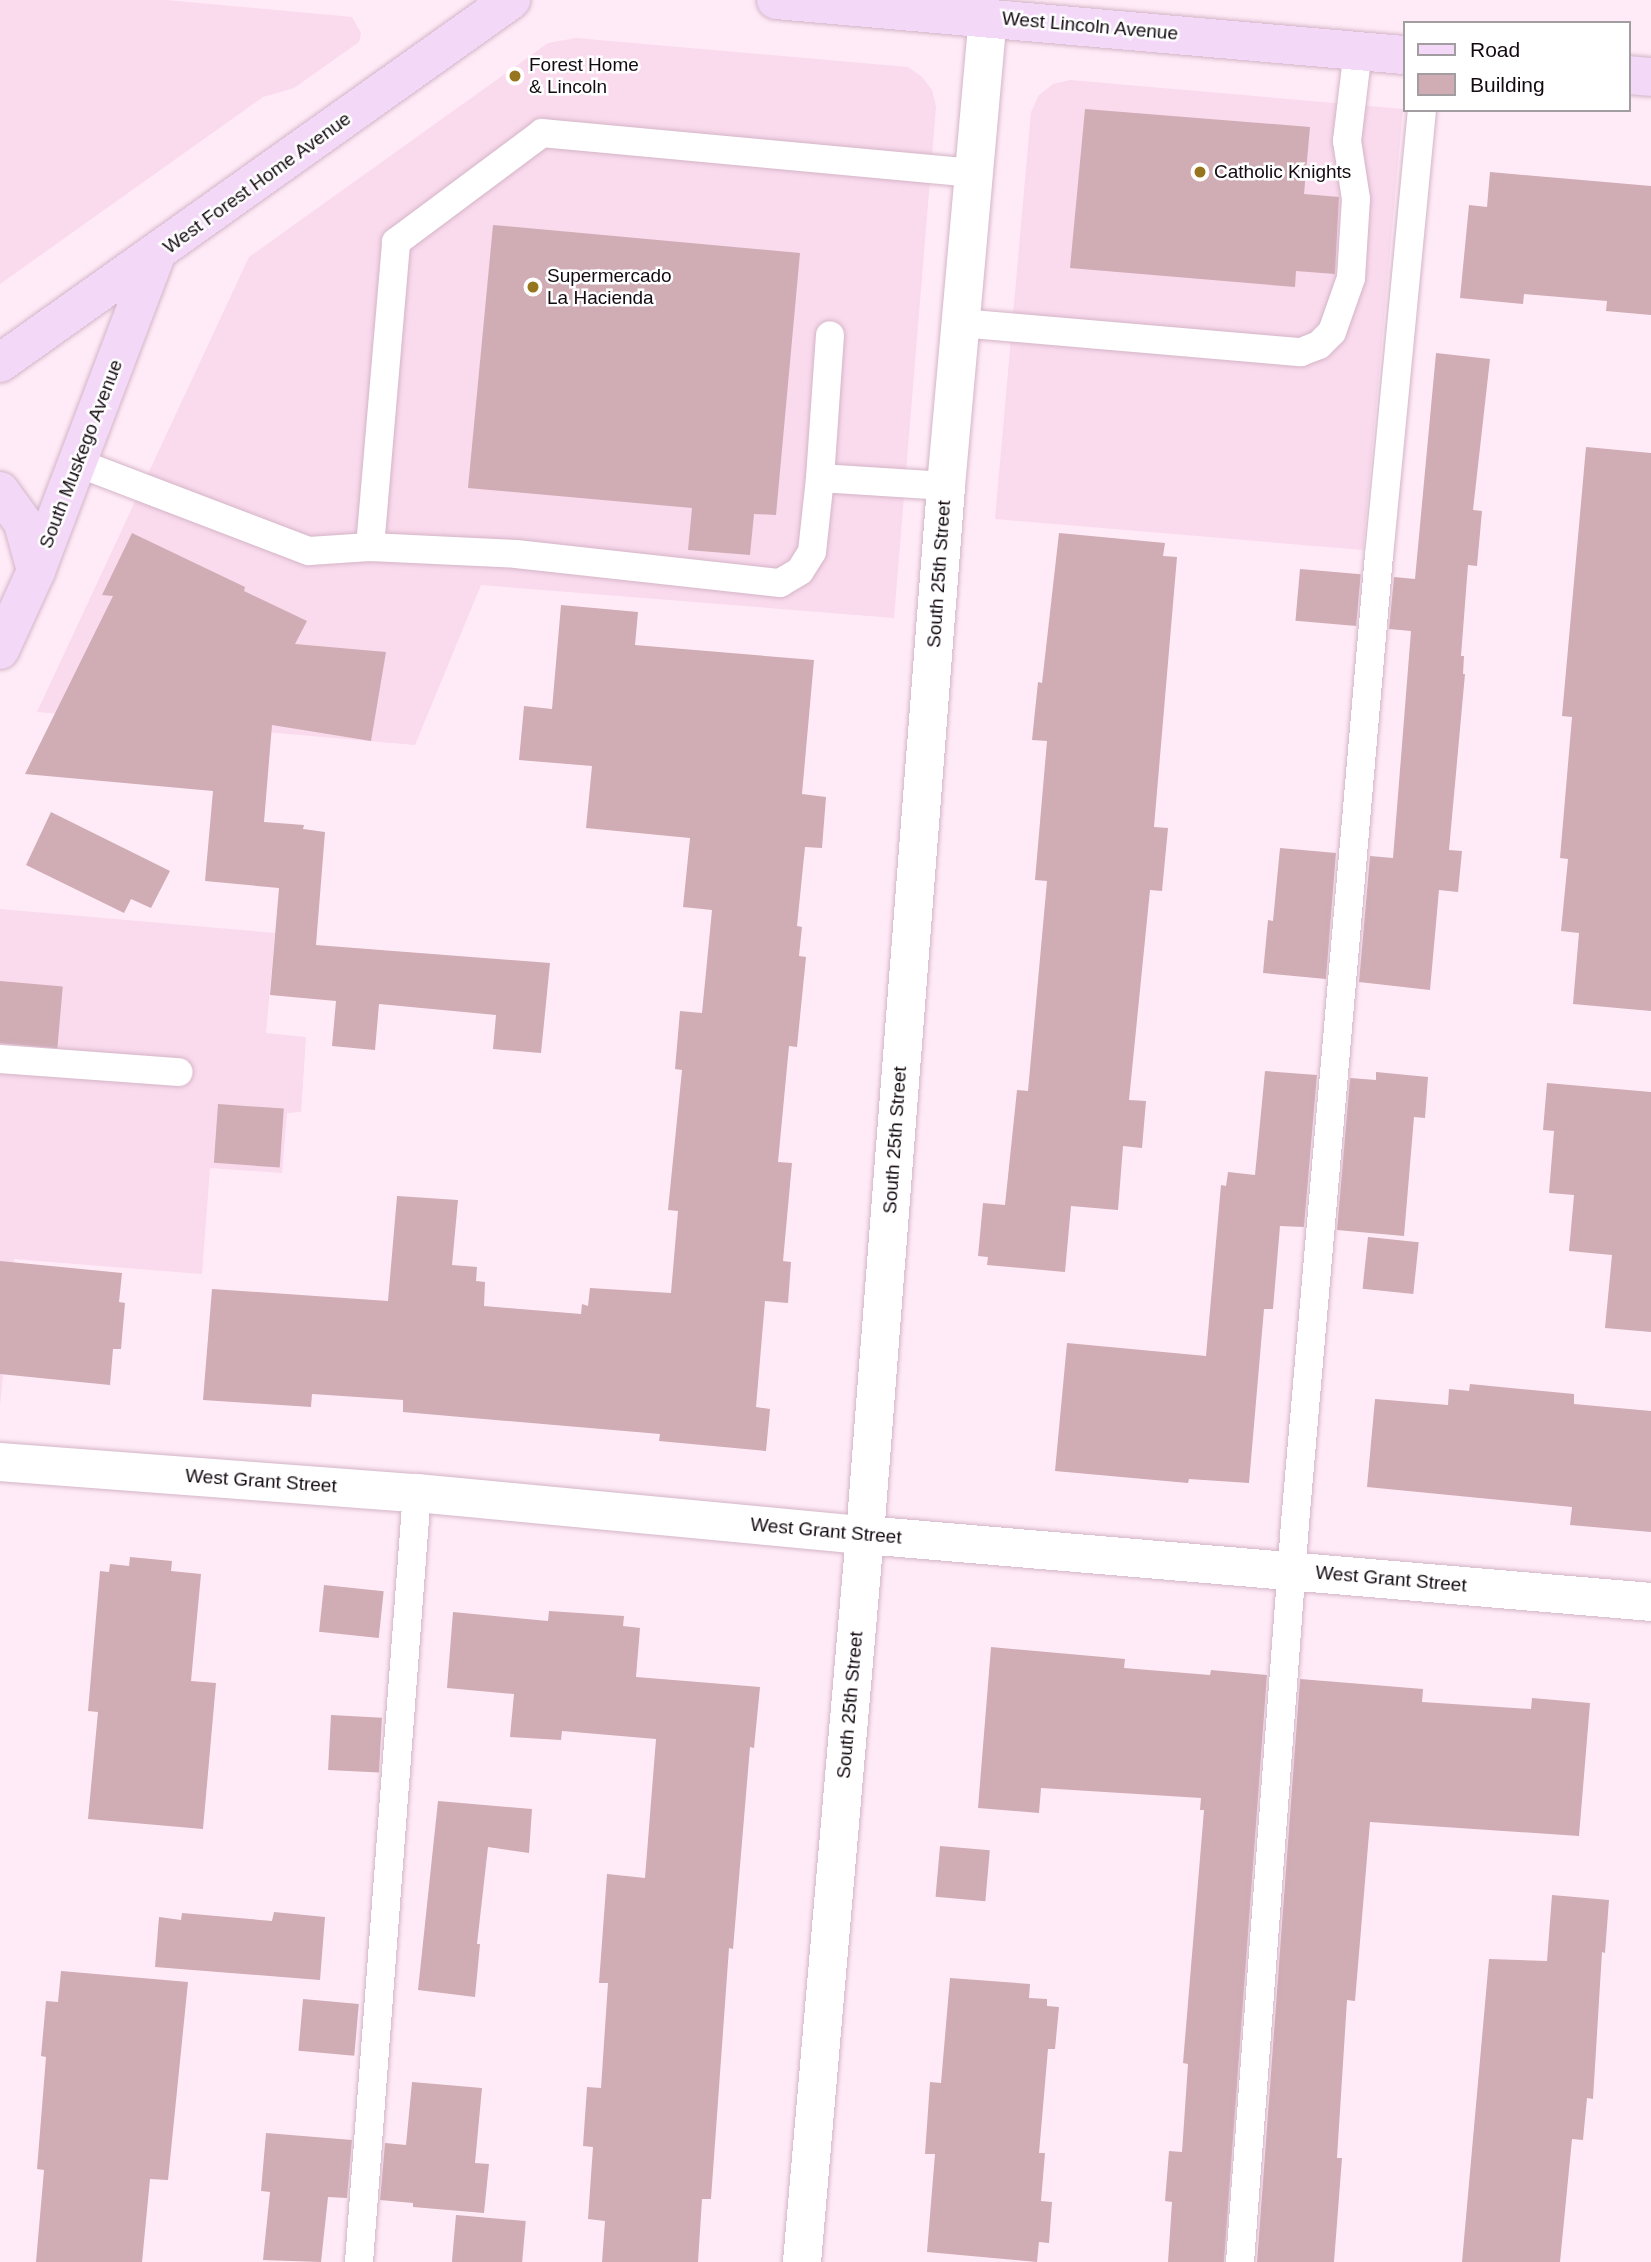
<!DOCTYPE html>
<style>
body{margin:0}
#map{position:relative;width:1651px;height:2262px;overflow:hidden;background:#ffebf7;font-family:Helvetica,sans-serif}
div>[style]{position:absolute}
.built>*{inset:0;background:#fadaed}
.building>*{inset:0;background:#d0acb4;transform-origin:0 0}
.roads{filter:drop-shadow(0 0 2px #d4b5c7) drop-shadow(0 0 2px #d4b5c7)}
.lane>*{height:28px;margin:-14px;padding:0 14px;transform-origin:14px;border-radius:14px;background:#fff}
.street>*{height:38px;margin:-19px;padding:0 19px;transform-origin:19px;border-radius:19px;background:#fff}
.secondary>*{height:38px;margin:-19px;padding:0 19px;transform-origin:19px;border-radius:19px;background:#f3d8f8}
.dots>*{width:19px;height:19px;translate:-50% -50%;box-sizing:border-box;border:4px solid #fff;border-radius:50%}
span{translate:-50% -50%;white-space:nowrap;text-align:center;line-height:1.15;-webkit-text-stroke:5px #fff;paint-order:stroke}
.street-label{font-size:19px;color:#140a11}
.poi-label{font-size:19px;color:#140a11}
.left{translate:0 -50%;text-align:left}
.legend{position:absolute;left:1403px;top:21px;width:228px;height:91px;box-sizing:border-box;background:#fff;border:2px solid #a19da0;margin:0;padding:9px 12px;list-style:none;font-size:21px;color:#140a11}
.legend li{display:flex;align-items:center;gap:14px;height:35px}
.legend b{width:35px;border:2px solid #a19da0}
</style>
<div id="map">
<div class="built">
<i style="clip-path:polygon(0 0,166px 0,352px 17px,361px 33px,359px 42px,294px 88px,263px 97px,0 284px)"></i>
<i style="clip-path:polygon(576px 38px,908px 67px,922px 77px,932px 90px,936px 107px,894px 618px,481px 585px,415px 745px,37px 712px,249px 257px,548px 43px)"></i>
<i style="clip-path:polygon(1070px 80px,1403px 109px,1363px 550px,995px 519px,1031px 112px,1039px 95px,1053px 84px)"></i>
<i style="clip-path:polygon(0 909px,275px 933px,266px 1033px,306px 1037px,301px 1112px,287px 1113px,282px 1173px,210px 1168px,202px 1274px,14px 1259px,0 1406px)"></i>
</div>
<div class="building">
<i style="clip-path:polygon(1085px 109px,1310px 127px,1304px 194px,1339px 197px,1335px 274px,1296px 271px,1295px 287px,1070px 268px)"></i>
<i style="clip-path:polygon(1490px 172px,1651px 186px,1651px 315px,1606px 311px,1607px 301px,1524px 294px,1523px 304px,1460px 298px,1469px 205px,1487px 207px)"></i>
<i style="clip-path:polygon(493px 225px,800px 253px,776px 515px,754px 514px,750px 555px,688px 550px,692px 508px,468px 488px)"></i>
<i style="clip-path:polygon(1436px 353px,1490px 359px,1473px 510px,1482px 511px,1477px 566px,1468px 565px,1461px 656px,1464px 656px,1463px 674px,1465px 674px,1449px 850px,1462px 851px,1458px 892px,1439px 890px,1430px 990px,1359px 982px,1370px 856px,1393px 858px,1411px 631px,1389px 629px,1394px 577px,1415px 579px)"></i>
<i style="clip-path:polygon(1586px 447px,1651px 453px,1651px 1011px,1573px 1004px,1579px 933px,1561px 931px,1568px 859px,1560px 858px,1572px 717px,1562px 716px)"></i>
<i style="clip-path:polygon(132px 533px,245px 587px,244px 591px,307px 621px,295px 644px,386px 652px,371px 741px,272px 725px,264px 822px,304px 825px,303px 829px,325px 832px,316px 945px,550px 963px,541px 1053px,493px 1049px,496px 1015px,379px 1004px,375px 1050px,332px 1046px,336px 1001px,270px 995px,279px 888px,205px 881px,213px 791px,25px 774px,113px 596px,102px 595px)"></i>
<i style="clip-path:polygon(1059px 533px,1165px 543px,1163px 556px,1177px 557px,1154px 827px,1168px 828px,1162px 891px,1150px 890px,1129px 1100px,1146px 1101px,1142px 1148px,1123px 1146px,1118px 1210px,1071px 1206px,1065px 1272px,987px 1265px,988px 1257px,978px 1256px,983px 1203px,1005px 1205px,1017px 1090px,1028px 1091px,1047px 881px,1035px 880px,1047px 741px,1032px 740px,1038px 682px,1042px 683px)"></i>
<i style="left:1300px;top:569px;width:61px;height:52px;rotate:5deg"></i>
<i style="clip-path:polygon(561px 605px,638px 612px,635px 645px,814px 660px,802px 794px,826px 797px,822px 848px,805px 847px,797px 926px,802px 927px,799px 956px,806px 957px,797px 1047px,789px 1046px,778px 1162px,792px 1163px,783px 1261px,791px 1262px,788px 1303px,765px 1301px,756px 1407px,770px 1409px,766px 1451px,659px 1441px,660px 1434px,403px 1412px,403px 1400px,312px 1394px,311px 1407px,203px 1400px,212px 1289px,388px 1301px,397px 1196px,458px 1200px,452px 1265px,477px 1267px,476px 1281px,485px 1282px,484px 1306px,581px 1314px,582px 1304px,588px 1306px,590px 1288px,671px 1293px,678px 1211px,668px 1210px,682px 1070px,675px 1069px,680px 1011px,702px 1013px,712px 910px,683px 907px,690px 838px,586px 828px,592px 766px,519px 760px,524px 706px,552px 709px)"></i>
<i style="clip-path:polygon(51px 812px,170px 871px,151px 908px,131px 899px,124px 913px,26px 865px)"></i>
<i style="clip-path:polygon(1280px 848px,1336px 853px,1326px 979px,1263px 973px,1268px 920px,1273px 921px)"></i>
<i style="left:0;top:981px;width:63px;height:62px;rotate:5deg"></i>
<i style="clip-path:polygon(1265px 1071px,1317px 1075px,1304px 1227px,1280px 1226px,1273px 1309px,1264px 1309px,1249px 1483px,1189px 1479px,1188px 1483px,1055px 1471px,1067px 1343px,1206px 1356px,1221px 1185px,1226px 1186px,1228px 1172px,1255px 1175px)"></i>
<i style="clip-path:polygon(1376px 1072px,1428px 1077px,1425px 1118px,1414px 1117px,1404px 1236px,1337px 1230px,1350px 1078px,1376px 1080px)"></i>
<i style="clip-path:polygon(1547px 1083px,1651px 1092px,1651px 1332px,1605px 1328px,1612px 1255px,1569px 1251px,1574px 1195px,1549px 1193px,1554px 1131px,1543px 1130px)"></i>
<i style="left:218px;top:1104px;width:66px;height:59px;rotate:4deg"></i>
<i style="left:1368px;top:1237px;width:51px;height:52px;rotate:6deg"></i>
<i style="clip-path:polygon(0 1261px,122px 1273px,119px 1302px,125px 1303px,121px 1349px,113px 1349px,110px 1385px,0 1374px)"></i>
<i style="clip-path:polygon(1470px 1384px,1574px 1394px,1574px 1404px,1651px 1411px,1651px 1532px,1570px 1525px,1572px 1507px,1367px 1487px,1375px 1399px,1448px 1405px,1449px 1389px,1469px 1391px)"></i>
<i style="clip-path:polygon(130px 1557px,172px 1561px,171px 1571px,201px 1574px,191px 1681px,216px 1683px,203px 1829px,88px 1819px,98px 1712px,88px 1711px,100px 1571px,109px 1572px,110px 1564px,129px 1566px)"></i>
<i style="left:324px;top:1585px;width:60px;height:47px;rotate:6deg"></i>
<i style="clip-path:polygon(549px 1611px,624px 1616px,623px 1626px,640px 1628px,636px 1677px,760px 1687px,754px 1748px,750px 1747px,733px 1949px,729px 1948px,711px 2199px,702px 2199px,698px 2262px,602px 2262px,605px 2221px,588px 2219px,593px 2147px,583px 2146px,587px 2087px,601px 2088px,608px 1983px,599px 1983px,607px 1874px,645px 1878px,656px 1739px,562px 1731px,561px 1740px,510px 1737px,514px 1694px,447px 1688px,453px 1612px,548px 1621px)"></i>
<i style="clip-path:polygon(991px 1647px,1125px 1659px,1124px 1668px,1210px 1675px,1211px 1670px,1267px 1675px,1224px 2262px,1168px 2262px,1172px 2202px,1165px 2201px,1169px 2151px,1182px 2152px,1188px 2064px,1183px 2063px,1204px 1810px,1200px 1810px,1201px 1798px,1041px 1788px,1039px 1813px,978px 1808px)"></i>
<i style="clip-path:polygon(1300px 1679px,1423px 1689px,1422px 1702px,1531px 1709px,1532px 1698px,1590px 1703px,1579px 1836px,1370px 1822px,1355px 2001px,1347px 2000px,1337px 2158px,1342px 2158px,1334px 2262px,1257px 2262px)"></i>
<i style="left:331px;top:1715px;width:51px;height:55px;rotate:3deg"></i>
<i style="clip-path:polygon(438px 1801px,532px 1809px,529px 1853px,488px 1847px,477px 1944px,480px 1944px,475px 1997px,418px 1990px)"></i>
<i style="left:940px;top:1846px;width:50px;height:51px;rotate:5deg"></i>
<i style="clip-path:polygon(1552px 1895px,1609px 1900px,1605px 1953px,1602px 1952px,1593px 2099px,1587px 2098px,1583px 2140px,1572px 2139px,1560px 2262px,1462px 2262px,1489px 1959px,1547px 1961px)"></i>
<i style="clip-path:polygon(274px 1912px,325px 1917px,320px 1980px,155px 1967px,159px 1917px,181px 1920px,182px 1913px,272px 1921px)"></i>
<i style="clip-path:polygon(61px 1971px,188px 1982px,168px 2180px,150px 2179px,142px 2262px,36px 2262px,44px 2170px,37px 2169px,46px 2057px,41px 2056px,46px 2001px,58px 2002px)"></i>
<i style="clip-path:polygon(950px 1978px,1030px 1984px,1029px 1998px,1047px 1999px,1047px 2006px,1059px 2007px,1055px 2049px,1048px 2049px,1039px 2153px,1045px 2153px,1041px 2201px,1052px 2202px,1049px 2243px,1039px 2242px,1037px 2262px,927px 2252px,935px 2154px,925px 2154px,930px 2082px,941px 2083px)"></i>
<i style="left:303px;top:1999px;width:56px;height:52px;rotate:5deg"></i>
<i style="clip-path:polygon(412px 2082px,482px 2088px,475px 2163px,489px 2164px,484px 2213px,413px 2207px,413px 2203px,380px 2200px,385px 2143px,406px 2145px)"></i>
<i style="clip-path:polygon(266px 2133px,352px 2140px,347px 2198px,328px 2197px,321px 2262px,263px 2260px,270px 2192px,261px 2191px)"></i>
<i style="left:456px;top:2215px;width:70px;height:47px;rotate:5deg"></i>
</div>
<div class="roads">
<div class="lane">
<i style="left:960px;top:323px;width:342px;rotate:4.9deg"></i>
<i style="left:1301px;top:352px;width:19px;rotate:-21deg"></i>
<i style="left:1319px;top:345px;width:18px;rotate:-45deg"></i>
<i style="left:1332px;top:332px;width:57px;rotate:-70.6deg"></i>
<i style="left:1351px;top:278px;width:79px;rotate:-86.4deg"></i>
<i style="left:1356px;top:199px;width:59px;rotate:-98.8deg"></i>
<i style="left:1347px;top:141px;width:92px;rotate:-83.1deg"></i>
<i style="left:78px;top:463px;width:247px;rotate:20.9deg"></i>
<i style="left:309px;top:551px;width:61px;rotate:-3.8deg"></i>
<i style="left:370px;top:547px;width:146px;rotate:2.7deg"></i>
<i style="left:516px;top:554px;width:266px;rotate:6.3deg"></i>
<i style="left:780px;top:583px;width:23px;rotate:-31deg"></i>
<i style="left:800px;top:571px;width:22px;rotate:-58deg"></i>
<i style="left:812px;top:552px;width:74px;rotate:-83.8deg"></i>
<i style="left:820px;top:478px;width:126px;rotate:3.6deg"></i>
<i style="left:820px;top:478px;width:143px;rotate:-86deg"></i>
<i style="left:370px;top:547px;width:306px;rotate:-85.1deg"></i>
<i style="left:396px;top:242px;width:182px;rotate:-36.7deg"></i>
<i style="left:542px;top:133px;width:433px;rotate:5.3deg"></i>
<i style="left:0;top:1059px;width:179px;rotate:4.2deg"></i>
<i style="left:359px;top:2262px;width:771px;rotate:-85.69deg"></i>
<i style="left:1240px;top:2262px;width:741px;rotate:-85.74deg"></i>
<i style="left:1295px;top:1523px;width:971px;rotate:-85.04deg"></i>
<i style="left:1379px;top:556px;width:448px;rotate:-84.5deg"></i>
</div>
<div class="street">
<i style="left:0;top:1462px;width:418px;rotate:4.3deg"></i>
<i style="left:417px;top:1493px;width:450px;rotate:5.4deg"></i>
<i style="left:865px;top:1535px;width:789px;rotate:4.87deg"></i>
<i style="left:802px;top:2262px;width:730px;rotate:-85.05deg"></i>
<i style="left:865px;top:1535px;width:1052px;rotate:-85.58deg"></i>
<i style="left:946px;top:486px;width:471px;rotate:-84.9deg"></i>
</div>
<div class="secondary">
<i style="left:776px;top:0;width:630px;rotate:5.01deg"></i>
<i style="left:1628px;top:75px;width:23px;rotate:5deg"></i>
<i style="left:0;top:363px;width:627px;rotate:-35.39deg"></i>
<i style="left:0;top:491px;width:39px;rotate:54deg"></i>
<i style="left:23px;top:523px;width:50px;rotate:74.8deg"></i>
<i style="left:0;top:650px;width:87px;rotate:-65.5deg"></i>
<i style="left:36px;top:571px;width:338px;rotate:-69.2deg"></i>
</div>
</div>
<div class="dots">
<i style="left:515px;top:76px;background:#97751e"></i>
<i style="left:1200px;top:172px;background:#97751e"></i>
<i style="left:533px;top:287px;background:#97751e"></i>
</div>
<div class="street-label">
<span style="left:1090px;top:26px;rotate:5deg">West Lincoln Avenue</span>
<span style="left:257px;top:183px;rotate:-36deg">West Forest Home Avenue</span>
<span style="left:81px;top:454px;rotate:-69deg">South Muskego Avenue</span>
<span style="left:939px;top:574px;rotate:-86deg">South 25th Street</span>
<span style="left:895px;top:1140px;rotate:-86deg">South 25th Street</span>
<span style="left:261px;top:1481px;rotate:4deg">West Grant Street</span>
<span style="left:826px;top:1531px;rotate:5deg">West Grant Street</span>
<span style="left:1391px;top:1579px;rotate:5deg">West Grant Street</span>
<span style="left:850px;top:1705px;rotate:-85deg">South 25th Street</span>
</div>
<div class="poi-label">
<span class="left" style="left:529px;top:76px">Forest Home<br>&amp; Lincoln</span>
<span class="left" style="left:1214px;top:172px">Catholic Knights</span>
<span class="left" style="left:547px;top:287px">Supermercado<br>La Hacienda</span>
</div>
<ul class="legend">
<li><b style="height:9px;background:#f3d8f8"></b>Road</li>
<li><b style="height:19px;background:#d0acb4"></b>Building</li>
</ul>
</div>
